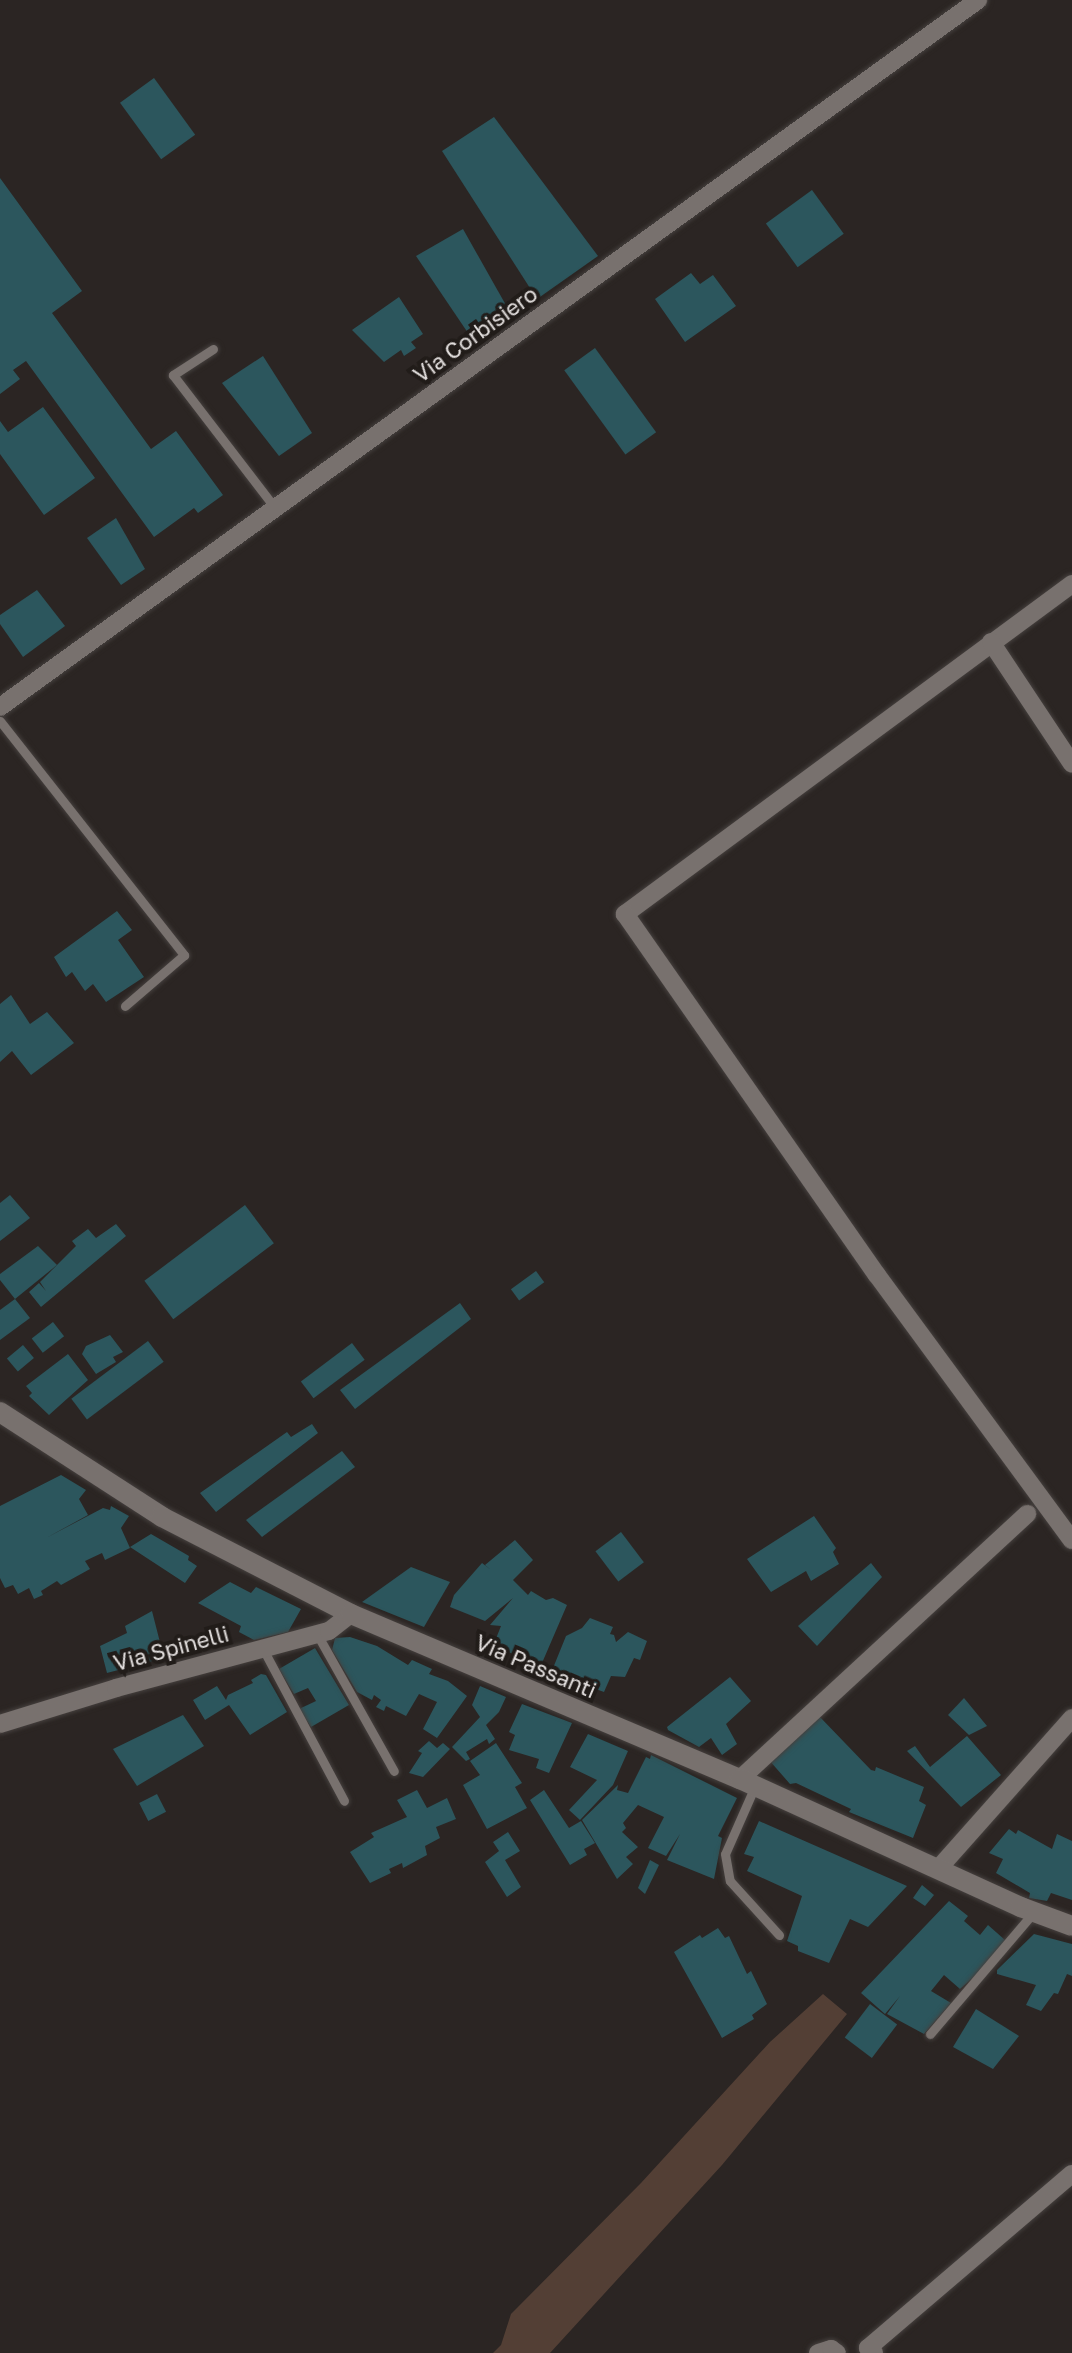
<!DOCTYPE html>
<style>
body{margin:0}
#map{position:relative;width:1072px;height:2353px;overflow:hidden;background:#2b2523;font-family:"Golos Text",sans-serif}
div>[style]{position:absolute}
.green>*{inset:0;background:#533f35}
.building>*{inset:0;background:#2c565d;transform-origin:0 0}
.roads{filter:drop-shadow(0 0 2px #45403e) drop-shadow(0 0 2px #45403e)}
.lane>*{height:9px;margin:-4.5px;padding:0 4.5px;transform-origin:4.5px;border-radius:4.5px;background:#78716e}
.street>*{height:18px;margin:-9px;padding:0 9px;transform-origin:9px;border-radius:9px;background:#78716e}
.secondary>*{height:20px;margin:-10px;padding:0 10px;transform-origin:10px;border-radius:10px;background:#78716e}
span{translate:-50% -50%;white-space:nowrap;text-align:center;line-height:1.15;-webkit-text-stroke:8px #211c19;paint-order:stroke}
.street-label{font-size:22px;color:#e3dfde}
</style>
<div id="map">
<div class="green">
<i style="clip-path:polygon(823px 1994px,847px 2014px,722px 2165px,550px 2353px,493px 2353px,501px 2345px,511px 2314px,641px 2183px,770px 2042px)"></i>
</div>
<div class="building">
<i style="left:154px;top:78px;width:70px;height:42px;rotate:54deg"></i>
<i style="clip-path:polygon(494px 117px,598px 256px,537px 299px,442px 151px)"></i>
<i style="clip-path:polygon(0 178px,82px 291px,52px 313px,151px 449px,176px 431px,223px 495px,198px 513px,194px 508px,154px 537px,26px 361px,13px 370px,20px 379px,0 394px)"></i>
<i style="left:812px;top:190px;width:54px;height:57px;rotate:54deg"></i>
<i style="clip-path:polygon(463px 229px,507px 307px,468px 333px,416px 256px)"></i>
<i style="clip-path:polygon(691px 273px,700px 284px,713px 275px,736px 306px,685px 342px,655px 299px)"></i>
<i style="clip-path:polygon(399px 297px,423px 334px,411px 342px,416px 348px,404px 356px,401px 350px,384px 362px,352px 330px)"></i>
<i style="left:595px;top:348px;width:104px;height:38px;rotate:54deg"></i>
<i style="clip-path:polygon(263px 356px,312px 433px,279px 456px,222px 383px)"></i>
<i style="clip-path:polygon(43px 407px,95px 478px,44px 515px,0 454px,0 421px,8px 432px)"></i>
<i style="clip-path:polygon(116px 518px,145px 569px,121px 585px,87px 538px)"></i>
<i style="clip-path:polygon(37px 590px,65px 626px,23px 657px,0 624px,0 615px)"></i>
<i style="clip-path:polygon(117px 911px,132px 930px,118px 940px,144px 977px,106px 1002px,93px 984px,85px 991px,72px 972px,66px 977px,54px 957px)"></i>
<i style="clip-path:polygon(11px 995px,30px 1024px,47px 1012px,74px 1043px,31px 1075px,12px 1051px,0 1062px,0 1004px)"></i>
<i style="clip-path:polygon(10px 1195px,30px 1218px,0 1241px,0 1203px)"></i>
<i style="left:245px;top:1205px;width:48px;height:126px;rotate:53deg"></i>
<i style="clip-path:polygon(116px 1224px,126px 1236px,41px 1307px,29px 1292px,39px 1283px,46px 1291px,40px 1282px,76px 1246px,72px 1241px,88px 1229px,96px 1238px)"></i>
<i style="clip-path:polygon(38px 1246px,57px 1265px,15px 1299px,0 1280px,0 1274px)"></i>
<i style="left:536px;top:1271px;width:14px;height:31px;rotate:54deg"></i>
<i style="clip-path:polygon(15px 1299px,30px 1318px,0 1340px,0 1310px)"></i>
<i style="clip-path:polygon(460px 1303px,471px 1319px,355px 1409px,340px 1390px)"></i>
<i style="left:53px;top:1322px;width:18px;height:27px;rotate:52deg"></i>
<i style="clip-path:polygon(110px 1335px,123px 1352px,113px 1357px,116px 1362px,96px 1374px,82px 1354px,86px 1346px)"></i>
<i style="left:148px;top:1341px;width:26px;height:96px;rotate:53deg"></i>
<i style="left:352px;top:1343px;width:21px;height:64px;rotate:53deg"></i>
<i style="left:23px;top:1345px;width:17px;height:21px;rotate:50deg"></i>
<i style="clip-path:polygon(68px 1354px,88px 1380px,49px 1415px,29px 1396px,32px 1393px,26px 1386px)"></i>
<i style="clip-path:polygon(312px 1424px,318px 1433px,216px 1512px,200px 1493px,287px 1432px,291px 1437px)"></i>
<i style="clip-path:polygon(342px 1451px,355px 1467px,262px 1537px,246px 1520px)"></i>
<i style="clip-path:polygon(61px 1475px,86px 1490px,79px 1499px,88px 1515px,46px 1538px,103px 1508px,110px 1510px,111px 1506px,129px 1516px,121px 1528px,130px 1548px,105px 1560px,102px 1553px,85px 1561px,90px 1569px,61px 1585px,57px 1581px,41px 1591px,43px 1595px,34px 1599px,29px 1588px,18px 1594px,13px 1585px,5px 1588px,0 1578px,0 1506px)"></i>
<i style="clip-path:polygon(814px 1516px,836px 1548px,833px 1552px,839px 1564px,811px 1581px,806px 1571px,771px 1592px,747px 1559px)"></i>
<i style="left:621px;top:1532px;width:38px;height:32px;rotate:53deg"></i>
<i style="clip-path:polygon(151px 1534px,189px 1556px,188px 1560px,197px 1566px,185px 1583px,130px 1547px)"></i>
<i style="clip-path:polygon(515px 1540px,533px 1560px,513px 1580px,528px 1595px,531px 1591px,546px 1600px,553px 1598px,567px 1605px,539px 1670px,520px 1661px,521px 1657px,493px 1646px,501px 1626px,490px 1625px,513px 1598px,485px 1621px,450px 1607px,454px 1595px,482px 1563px,491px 1570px,485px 1565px)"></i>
<i style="clip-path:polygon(871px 1563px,882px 1577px,817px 1646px,798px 1626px)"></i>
<i style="clip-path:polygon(411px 1567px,450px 1582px,424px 1627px,362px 1602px)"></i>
<i style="clip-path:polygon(230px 1582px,251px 1593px,256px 1587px,301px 1609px,288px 1632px,254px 1640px,239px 1632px,241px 1626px,198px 1603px)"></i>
<i style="clip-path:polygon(152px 1611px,164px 1658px,107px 1673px,100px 1646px,127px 1633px,125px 1626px)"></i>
<i style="clip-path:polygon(590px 1618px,613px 1627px,610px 1634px,614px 1635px,616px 1642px,628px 1632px,647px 1641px,640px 1660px,634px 1658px,625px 1677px,611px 1676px,604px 1692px,551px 1673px,566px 1636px,582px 1628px)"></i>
<i style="clip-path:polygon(350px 1637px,377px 1646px,408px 1665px,412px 1660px,432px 1669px,429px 1674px,448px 1681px,467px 1696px,437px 1738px,423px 1729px,437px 1702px,419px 1694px,406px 1716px,386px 1706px,384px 1711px,376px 1707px,381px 1700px,374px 1695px,372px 1700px,357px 1692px,332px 1650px,335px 1638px)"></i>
<i style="clip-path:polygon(315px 1648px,349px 1705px,311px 1727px,299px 1709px,316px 1701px,308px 1688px,294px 1694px,279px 1669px)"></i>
<i style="clip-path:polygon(261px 1674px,266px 1675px,287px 1712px,250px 1735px,229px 1705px,205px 1720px,193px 1700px,217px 1686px,226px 1700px,228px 1695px,253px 1683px,251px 1680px)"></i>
<i style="clip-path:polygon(730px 1677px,751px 1701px,726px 1724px,737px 1744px,722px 1755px,711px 1738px,699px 1747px,668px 1730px,667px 1727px)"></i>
<i style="clip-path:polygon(480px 1686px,506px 1697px,499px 1712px,486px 1725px,495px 1739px,489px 1744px,487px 1739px,466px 1752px,470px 1759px,466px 1761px,452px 1747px,480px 1717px,472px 1705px)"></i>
<i style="clip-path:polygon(964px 1698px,987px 1726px,969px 1735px,948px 1715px)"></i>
<i style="clip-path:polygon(522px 1704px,572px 1723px,549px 1773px,536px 1768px,539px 1759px,509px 1750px,515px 1735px,509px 1732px)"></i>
<i style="clip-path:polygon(183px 1715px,204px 1746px,137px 1786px,113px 1749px)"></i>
<i style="clip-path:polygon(819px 1716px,871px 1770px,875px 1771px,876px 1767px,924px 1787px,919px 1801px,926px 1805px,913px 1838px,849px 1812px,851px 1809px,796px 1783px,790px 1784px,769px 1760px)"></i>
<i style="clip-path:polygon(588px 1734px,628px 1751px,613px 1785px,580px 1820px,569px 1810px,597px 1780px,570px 1767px)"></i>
<i style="clip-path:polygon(967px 1736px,1001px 1775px,961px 1807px,907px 1751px,915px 1746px,930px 1767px)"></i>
<i style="clip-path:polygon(429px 1741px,437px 1748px,443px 1743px,450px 1749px,423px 1777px,409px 1773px,422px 1753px,418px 1751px)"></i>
<i style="clip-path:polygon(496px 1743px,522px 1783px,515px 1787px,527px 1808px,487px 1829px,463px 1785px,480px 1775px,470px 1761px)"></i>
<i style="clip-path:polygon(651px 1755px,737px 1798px,718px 1836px,722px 1838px,714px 1879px,667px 1860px,680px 1834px,666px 1856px,648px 1848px,664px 1817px,638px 1805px,623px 1823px,626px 1828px,622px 1832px,638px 1847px,626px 1857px,633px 1864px,617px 1879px,582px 1820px,618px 1785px,617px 1790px,628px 1793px,646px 1757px,650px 1759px)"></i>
<i style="clip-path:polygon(417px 1790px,427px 1808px,447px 1798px,456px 1819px,436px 1827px,440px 1838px,425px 1846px,427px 1855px,403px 1868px,402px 1863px,389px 1869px,391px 1873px,370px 1883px,350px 1852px,374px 1837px,371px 1833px,407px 1817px,397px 1800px)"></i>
<i style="clip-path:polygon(544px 1790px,569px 1828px,581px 1821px,595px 1843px,584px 1849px,587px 1855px,570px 1865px,530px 1800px)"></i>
<i style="left:157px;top:1794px;width:20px;height:20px;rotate:63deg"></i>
<i style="clip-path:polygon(759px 1821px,907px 1886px,868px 1927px,850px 1919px,829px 1963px,798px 1951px,798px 1946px,787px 1941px,802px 1896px,747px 1871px,754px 1857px,744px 1854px)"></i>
<i style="clip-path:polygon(1009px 1829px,1016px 1834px,1018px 1830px,1052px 1849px,1057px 1834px,1072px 1841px,1072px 1900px,1051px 1893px,1047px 1901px,1029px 1898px,1030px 1893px,996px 1873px,1003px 1859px,989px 1853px)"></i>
<i style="clip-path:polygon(508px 1832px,520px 1851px,505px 1860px,521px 1887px,507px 1897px,485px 1862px,499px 1851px,493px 1842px)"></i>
<i style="clip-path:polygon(650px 1860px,659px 1865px,645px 1894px,638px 1888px)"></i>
<i style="clip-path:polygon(922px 1885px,934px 1895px,925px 1906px,913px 1898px)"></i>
<i style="clip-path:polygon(949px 1901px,968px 1916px,964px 1921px,980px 1935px,988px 1925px,1005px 1940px,985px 1967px,960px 1989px,944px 1975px,931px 1991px,951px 2003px,924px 2034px,887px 2014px,900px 1996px,885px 2014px,861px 1993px)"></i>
<i style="clip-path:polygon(718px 1928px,725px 1938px,729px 1936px,747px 1974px,751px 1971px,767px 2004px,752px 2015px,754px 2019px,722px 2038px,674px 1952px,700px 1935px,702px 1938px)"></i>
<i style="clip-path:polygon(1034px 1934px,1072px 1944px,1072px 1976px,1067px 1974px,1058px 1994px,1054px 1993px,1041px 2011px,1026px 2005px,1036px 1985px,997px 1974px,997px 1970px)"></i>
<i style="left:870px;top:2004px;width:34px;height:42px;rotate:37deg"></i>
<i style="clip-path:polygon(976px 2009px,1019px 2036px,993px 2069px,953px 2047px)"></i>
</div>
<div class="roads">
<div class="lane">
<i style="left:213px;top:349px;width:48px;rotate:147deg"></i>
<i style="left:173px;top:375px;width:168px;rotate:52.5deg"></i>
<i style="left:0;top:721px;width:298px;rotate:51.8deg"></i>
<i style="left:184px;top:955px;width:78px;rotate:139.2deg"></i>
<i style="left:317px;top:1634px;width:157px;rotate:60.7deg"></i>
<i style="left:263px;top:1649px;width:172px;rotate:61.9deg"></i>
<i style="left:755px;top:1786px;width:74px;rotate:113.8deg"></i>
<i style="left:725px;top:1854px;width:27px;rotate:80deg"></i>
<i style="left:730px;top:1881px;width:73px;rotate:47.8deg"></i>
<i style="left:930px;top:2034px;width:160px;rotate:-49.6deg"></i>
</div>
<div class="street">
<i style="left:1072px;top:584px;width:556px;rotate:143.56deg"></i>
<i style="left:625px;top:914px;width:440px;rotate:55.1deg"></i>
<i style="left:877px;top:1275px;width:329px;rotate:53.7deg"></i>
<i style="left:991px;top:642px;width:146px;rotate:56.4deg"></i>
<i style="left:0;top:707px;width:1207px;rotate:-35.86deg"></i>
<i style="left:0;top:1724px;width:121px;rotate:-17.2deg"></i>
<i style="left:116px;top:1688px;width:220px;rotate:-15deg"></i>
<i style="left:329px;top:1631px;width:28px;rotate:-38deg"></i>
<i style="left:740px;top:1779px;width:391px;rotate:-42.7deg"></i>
<i style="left:938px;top:1869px;width:202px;rotate:-48.4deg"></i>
<i style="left:818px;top:2353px;width:14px;rotate:-17deg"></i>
<i style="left:831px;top:2349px;width:7px;rotate:34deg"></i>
<i style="left:874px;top:2353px;width:8px;rotate:-140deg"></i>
<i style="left:868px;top:2348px;width:268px;rotate:-40.5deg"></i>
</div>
<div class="secondary">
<i style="left:0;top:1412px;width:193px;rotate:32.9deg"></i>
<i style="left:162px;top:1517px;width:212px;rotate:27.2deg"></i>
<i style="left:351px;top:1614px;width:423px;rotate:23deg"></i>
<i style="left:740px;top:1779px;width:309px;rotate:24.5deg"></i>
<i style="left:1021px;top:1907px;width:54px;rotate:20.4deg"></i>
</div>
</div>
<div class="street-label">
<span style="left:475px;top:334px;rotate:-36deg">Via Corbisiero</span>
<span style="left:171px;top:1648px;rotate:-15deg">Via Spinelli</span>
<span style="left:536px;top:1666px;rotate:23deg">Via Passanti</span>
</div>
</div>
